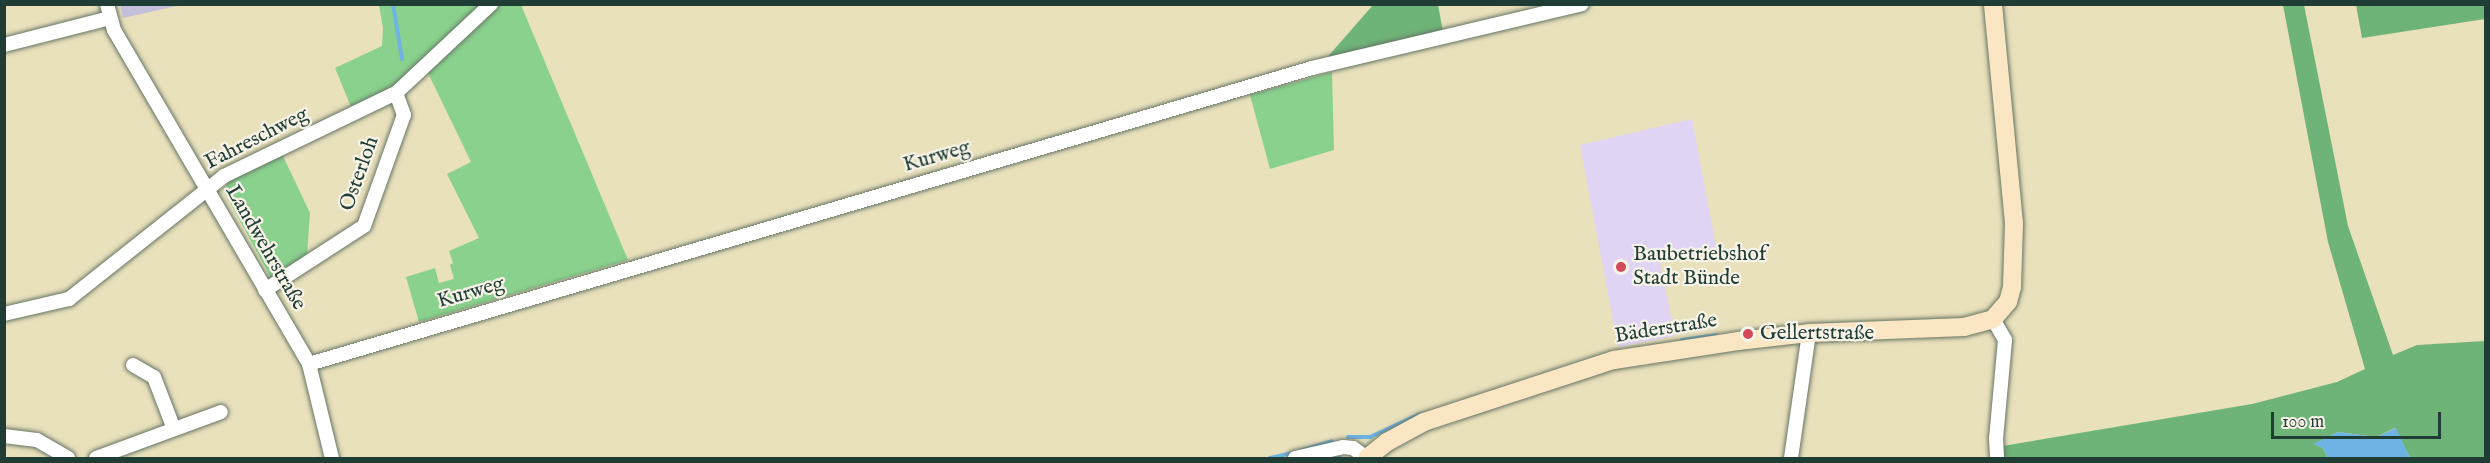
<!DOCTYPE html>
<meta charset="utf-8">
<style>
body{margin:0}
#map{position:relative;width:2490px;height:463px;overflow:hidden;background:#e9e0bc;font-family:"IM FELL English",serif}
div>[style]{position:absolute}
.built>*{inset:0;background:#e0d4f4}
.industrial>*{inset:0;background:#c4c0db}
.green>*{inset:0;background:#89d18d}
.forest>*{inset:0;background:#6eb378}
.water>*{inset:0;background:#6db4e4}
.stream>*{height:4px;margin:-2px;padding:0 2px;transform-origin:2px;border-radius:2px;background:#6db4e4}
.roads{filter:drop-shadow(0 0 2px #667664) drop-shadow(0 0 2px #667664)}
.street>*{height:14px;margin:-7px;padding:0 7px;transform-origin:7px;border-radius:7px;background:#fff}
.secondary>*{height:18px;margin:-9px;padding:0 9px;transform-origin:9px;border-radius:9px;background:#fbe6c3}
.dots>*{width:16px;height:16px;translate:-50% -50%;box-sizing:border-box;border:3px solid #f7f3e8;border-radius:50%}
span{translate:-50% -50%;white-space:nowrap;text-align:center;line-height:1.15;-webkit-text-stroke:4.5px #f7f3e8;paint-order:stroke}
.street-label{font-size:21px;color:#1f3d34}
.poi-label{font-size:21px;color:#1f3d34}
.left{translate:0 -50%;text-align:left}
.frame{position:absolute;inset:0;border:6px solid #1f3d34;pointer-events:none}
.scale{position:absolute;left:2271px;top:412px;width:170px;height:27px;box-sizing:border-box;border:3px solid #1f3d34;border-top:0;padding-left:8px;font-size:18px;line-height:21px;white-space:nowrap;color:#1f3d34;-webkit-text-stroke:4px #f7f3e8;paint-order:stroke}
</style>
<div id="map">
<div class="built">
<i style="clip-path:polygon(1692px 119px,1717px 252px,1660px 263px,1675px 336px,1618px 347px,1580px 145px)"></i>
</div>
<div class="industrial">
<i style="clip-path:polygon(120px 4px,181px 4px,181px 5px,123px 18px)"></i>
</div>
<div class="green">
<i style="clip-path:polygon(379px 5px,483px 5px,398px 87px,354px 114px,335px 68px,382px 46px,383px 28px)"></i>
<i style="clip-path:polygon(499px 5px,521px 5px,628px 260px,419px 322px,406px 277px,435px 268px,439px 283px,454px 279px,450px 265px,453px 263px,449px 251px,479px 238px,447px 174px,471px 162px,428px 73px)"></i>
<i style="clip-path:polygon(1332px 72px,1334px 150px,1270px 169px,1250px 95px)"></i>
<i style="clip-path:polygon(281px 152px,310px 213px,307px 255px,271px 278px,225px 193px,227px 183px)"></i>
</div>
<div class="forest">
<i style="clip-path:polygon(1373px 5px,1438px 5px,1443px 32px,1324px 61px)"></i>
<i style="clip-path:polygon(2283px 5px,2304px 5px,2348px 226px,2393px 355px,2417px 345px,2485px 341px,2485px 458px,2410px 458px,2395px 428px,2376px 437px,2338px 432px,2314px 444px,2323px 448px,2328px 458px,2003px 458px,2003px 446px,2252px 404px,2337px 382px,2365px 369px,2328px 242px)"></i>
<i style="clip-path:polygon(2356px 5px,2485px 5px,2485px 19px,2362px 38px)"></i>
</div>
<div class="water">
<i style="clip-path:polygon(2396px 428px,2410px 458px,2328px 458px,2323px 448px,2313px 444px,2338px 432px,2376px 437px)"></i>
</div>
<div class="stream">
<i style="left:393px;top:4px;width:56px;rotate:80.7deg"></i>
<i style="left:1682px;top:340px;width:34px;rotate:-8deg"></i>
<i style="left:1348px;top:437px;width:22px"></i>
<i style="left:1370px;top:437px;width:55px;rotate:-24.7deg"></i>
<i style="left:1303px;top:450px;width:30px;rotate:-17deg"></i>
<i style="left:1331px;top:456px;width:9px;rotate:13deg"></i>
<i style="left:1270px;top:458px;width:26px;rotate:-13deg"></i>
</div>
<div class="roads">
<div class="street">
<i style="left:107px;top:4px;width:27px;rotate:75deg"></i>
<i style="left:114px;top:30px;width:387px;rotate:59.7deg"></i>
<i style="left:309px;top:364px;width:97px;rotate:76.3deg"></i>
<i style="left:4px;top:45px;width:109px;rotate:-14.3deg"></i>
<i style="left:265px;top:290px;width:118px;rotate:-32.9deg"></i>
<i style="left:364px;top:226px;width:118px;rotate:-70.2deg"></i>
<i style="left:404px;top:115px;width:23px;rotate:-110deg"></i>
<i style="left:4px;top:314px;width:67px;rotate:-13deg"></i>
<i style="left:69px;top:299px;width:198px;rotate:-38.4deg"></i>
<i style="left:224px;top:176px;width:191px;rotate:-25.8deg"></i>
<i style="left:396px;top:93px;width:130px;rotate:-43.1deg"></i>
<i style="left:1993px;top:319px;width:24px;rotate:60deg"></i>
<i style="left:2005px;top:340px;width:98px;rotate:95.2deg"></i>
<i style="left:1996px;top:438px;width:20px;rotate:87deg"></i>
<i style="left:309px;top:364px;width:1046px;rotate:-16.44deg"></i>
<i style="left:1312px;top:68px;width:277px;rotate:-13.3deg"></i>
<i style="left:133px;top:365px;width:24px;rotate:30deg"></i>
<i style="left:154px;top:377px;width:56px;rotate:69deg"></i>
<i style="left:4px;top:436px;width:33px;rotate:7deg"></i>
<i style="left:37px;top:440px;width:36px;rotate:30deg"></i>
<i style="left:96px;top:458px;width:133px;rotate:-20.2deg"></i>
<i style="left:1295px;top:458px;width:49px;rotate:-12.9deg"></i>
<i style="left:1343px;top:447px;width:10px;rotate:6deg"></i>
<i style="left:1353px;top:448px;width:17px;rotate:36deg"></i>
<i style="left:1791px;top:458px;width:126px;rotate:-81.8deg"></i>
</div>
<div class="secondary">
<i style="left:1367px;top:458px;width:26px;rotate:-39deg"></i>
<i style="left:1387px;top:442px;width:42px;rotate:-28.4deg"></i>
<i style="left:1424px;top:422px;width:200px;rotate:-18.1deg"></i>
<i style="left:1614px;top:360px;width:125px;rotate:-8.7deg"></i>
<i style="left:1738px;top:341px;width:71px;rotate:-6.4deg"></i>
<i style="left:1809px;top:333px;width:155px;rotate:-2.2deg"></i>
<i style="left:1964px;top:327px;width:30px;rotate:-15deg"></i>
<i style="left:1993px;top:319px;width:23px;rotate:-49deg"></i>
<i style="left:2008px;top:302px;width:16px;rotate:-75deg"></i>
<i style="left:2012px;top:287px;width:64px;rotate:-88.2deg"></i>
<i style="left:2014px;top:223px;width:220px;rotate:-95.5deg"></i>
</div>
</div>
<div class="dots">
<i style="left:1621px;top:267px;background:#d1495b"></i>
<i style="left:1748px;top:334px;background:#d1495b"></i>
</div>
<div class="street-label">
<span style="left:257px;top:139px;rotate:-27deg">Fahreschweg</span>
<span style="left:937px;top:157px;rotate:-16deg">Kurweg</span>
<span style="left:360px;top:174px;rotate:-70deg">Osterloh</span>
<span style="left:265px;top:248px;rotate:60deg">Landwehrstraße</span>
<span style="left:471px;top:293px;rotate:-16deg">Kurweg</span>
<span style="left:1666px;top:329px;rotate:-9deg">Bäderstraße</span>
</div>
<div class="poi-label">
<span class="left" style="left:1633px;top:267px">Baubetriebshof<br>Stadt Bünde</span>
<span class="left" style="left:1760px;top:334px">Gellertstraße</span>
</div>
<div class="frame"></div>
<div class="scale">100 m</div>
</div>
